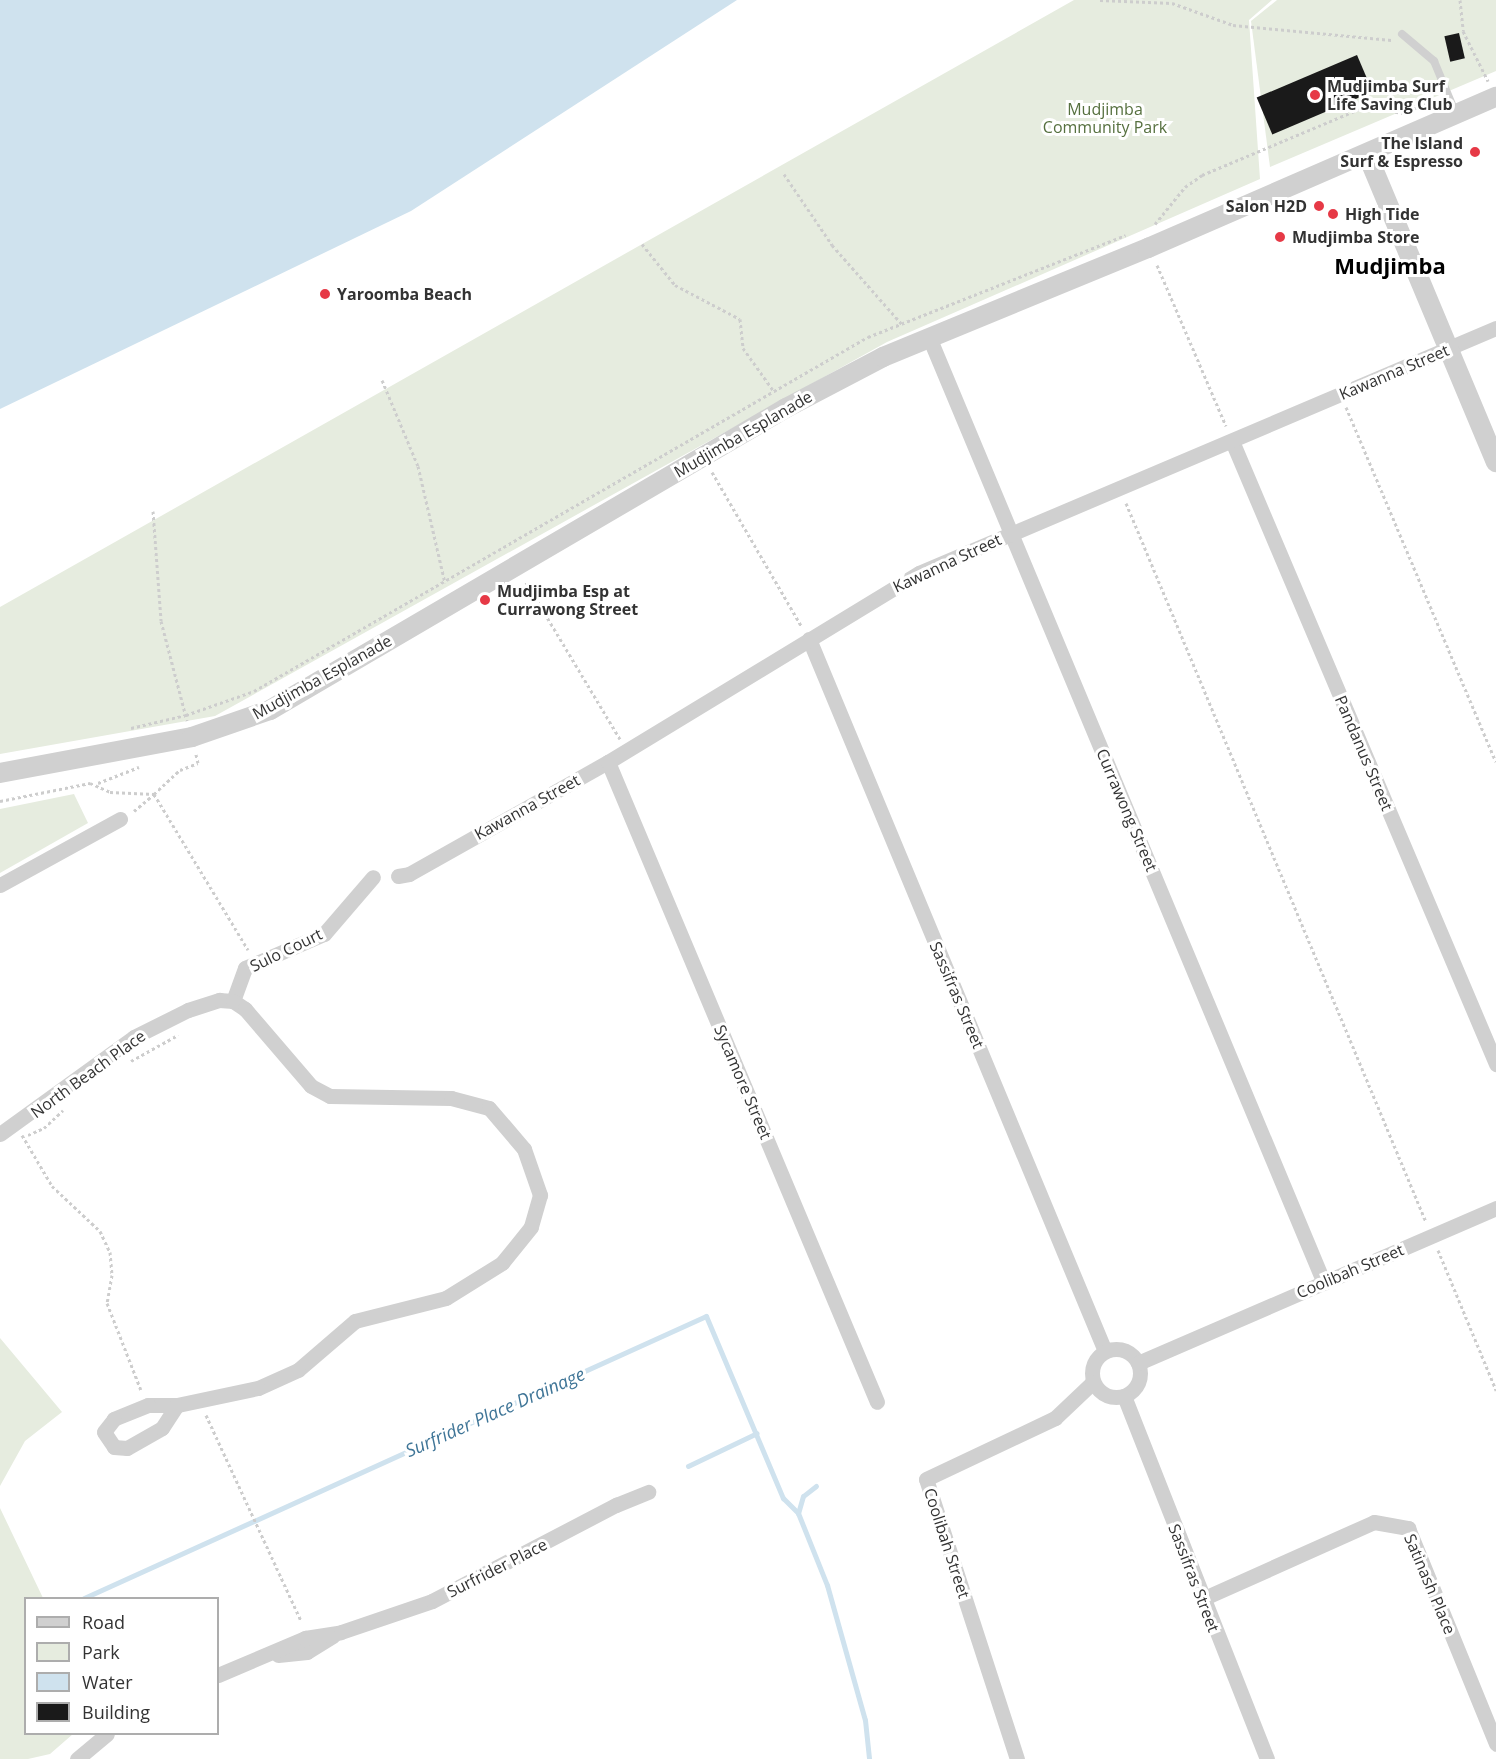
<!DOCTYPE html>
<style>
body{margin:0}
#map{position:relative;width:1496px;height:1759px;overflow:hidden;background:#fff;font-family:"Open Sans",sans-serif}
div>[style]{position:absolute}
.green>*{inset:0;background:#e6ecdf}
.water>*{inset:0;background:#cfe2ee}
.stream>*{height:5px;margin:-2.5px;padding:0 2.5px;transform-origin:2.5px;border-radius:2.5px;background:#cfe2ee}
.building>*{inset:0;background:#1a1a1a;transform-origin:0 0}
.path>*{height:3px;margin-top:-1.5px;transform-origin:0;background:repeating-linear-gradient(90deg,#cdcdcd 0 3px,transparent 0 6px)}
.service>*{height:8px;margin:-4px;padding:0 4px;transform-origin:4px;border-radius:4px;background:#d0d0d0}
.minor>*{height:15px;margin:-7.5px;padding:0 7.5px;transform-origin:7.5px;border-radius:7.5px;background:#d0d0d0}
.minor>.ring{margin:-7.5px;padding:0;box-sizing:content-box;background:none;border:15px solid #d0d0d0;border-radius:50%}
.tertiary>*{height:20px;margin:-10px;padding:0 10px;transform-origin:10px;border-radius:10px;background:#d0d0d0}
.dots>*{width:16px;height:16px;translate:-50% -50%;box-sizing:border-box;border:3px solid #fff;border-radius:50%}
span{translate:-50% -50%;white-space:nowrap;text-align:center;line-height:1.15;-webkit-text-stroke:6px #fff;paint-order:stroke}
.poi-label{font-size:16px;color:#333;font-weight:700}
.left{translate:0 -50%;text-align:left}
.right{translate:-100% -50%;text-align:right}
.park-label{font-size:16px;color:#56703f}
.street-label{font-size:16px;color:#333}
.water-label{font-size:18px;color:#3f7597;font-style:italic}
.district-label{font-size:22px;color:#000;font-weight:700}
.legend{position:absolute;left:24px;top:1597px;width:195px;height:138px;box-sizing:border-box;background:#fff;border:2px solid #adadad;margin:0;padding:8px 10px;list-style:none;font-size:18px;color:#333}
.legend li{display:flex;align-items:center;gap:12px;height:30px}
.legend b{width:30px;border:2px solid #adadad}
</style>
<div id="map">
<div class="green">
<i style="clip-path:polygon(1074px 0,1272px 0,1249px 20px,1260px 179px,887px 342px,215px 716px,0 754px,0 607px)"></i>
<i style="clip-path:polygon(1277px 0,1496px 0,1496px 71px,1270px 167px,1251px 21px)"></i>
<i style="clip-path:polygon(74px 794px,88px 823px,0 873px,0 809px)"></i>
<i style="clip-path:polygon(0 1338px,62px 1412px,25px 1441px,0 1486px)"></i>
<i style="clip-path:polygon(0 1508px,43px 1598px,26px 1598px,26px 1734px,73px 1734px,50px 1754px,28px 1759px,0 1759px)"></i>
</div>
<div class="water">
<i style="clip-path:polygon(0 0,737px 0,411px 211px,0 409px)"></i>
</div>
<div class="stream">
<i style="left:688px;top:1466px;width:76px;rotate:-25.6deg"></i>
<i style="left:816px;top:1486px;width:16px;rotate:142deg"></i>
<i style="left:803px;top:1496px;width:18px;rotate:106deg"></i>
<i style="left:798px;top:1513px;width:78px;rotate:68.1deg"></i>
<i style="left:827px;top:1585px;width:140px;rotate:74.3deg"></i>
<i style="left:865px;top:1720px;width:39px;rotate:84deg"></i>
<i style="left:84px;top:1598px;width:683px;rotate:-24.39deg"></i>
<i style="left:706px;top:1316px;width:198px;rotate:67.1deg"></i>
<i style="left:783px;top:1498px;width:21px;rotate:45deg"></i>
</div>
<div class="building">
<i style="left:1459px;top:33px;width:26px;height:15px;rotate:77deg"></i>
<i style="left:1357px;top:55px;width:40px;height:109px;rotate:67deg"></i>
</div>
<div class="path">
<i style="left:1100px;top:0;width:72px;rotate:2.4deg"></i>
<i style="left:1172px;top:3px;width:65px;rotate:19.8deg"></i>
<i style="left:1233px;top:25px;width:159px;rotate:5.4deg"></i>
<i style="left:1460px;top:0;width:31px;rotate:84deg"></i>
<i style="left:1463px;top:31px;width:56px;rotate:63.4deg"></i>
<i style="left:784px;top:174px;width:86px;rotate:55.9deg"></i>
<i style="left:832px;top:245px;width:106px;rotate:48.5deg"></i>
<i style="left:1155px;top:224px;width:48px;rotate:-51deg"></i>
<i style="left:1185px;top:187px;width:21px;rotate:-35deg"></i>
<i style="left:1202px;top:175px;width:178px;rotate:-22.8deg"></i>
<i style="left:1366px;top:106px;width:37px;rotate:11deg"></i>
<i style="left:1402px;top:113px;width:39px;rotate:-21deg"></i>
<i style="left:642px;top:244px;width:53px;rotate:51.2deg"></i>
<i style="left:675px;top:285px;width:73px;rotate:27.6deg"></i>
<i style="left:740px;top:319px;width:29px;rotate:84deg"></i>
<i style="left:743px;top:348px;width:52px;rotate:54.5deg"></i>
<i style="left:1157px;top:265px;width:175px;rotate:66.8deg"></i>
<i style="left:382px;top:380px;width:93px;rotate:67.3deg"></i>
<i style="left:418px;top:466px;width:120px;rotate:77deg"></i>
<i style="left:1346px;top:407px;width:385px;rotate:67.1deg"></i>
<i style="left:712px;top:472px;width:179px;rotate:59.9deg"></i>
<i style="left:1126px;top:503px;width:779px;rotate:67.35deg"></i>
<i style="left:153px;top:511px;width:110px;rotate:85.8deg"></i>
<i style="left:161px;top:621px;width:103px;rotate:75.4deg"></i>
<i style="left:526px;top:582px;width:183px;rotate:59.1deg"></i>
<i style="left:131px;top:728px;width:57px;rotate:-13.3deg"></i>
<i style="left:186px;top:715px;width:72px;rotate:-19.4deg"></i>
<i style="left:254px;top:691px;width:709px;rotate:-29.97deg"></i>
<i style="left:868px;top:337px;width:277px;rotate:-21.6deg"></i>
<i style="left:98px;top:783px;width:44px;rotate:-21.3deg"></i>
<i style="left:0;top:801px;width:92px;rotate:-11.3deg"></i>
<i style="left:90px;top:783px;width:22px;rotate:24deg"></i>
<i style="left:110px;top:792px;width:44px;rotate:2.6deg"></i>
<i style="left:154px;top:794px;width:35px;rotate:-43deg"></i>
<i style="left:180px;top:770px;width:19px;rotate:-21deg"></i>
<i style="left:198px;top:763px;width:9px;rotate:-103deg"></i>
<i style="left:134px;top:811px;width:26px;rotate:-40deg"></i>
<i style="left:154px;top:794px;width:182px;rotate:58.9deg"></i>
<i style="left:131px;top:1061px;width:54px;rotate:-29deg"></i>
<i style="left:22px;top:1135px;width:59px;rotate:59.5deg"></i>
<i style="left:52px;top:1186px;width:66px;rotate:43.2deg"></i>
<i style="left:100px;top:1231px;width:23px;rotate:65deg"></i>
<i style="left:110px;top:1252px;width:23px;rotate:85deg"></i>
<i style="left:112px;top:1275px;width:28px;rotate:100deg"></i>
<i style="left:107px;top:1303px;width:93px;rotate:68.7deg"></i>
<i style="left:28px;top:1135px;width:17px;rotate:-24deg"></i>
<i style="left:44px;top:1128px;width:26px;rotate:-43deg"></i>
<i style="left:1438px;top:1250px;width:152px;rotate:67.5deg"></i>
<i style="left:206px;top:1415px;width:227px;rotate:65.2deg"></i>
</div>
<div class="service">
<i style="left:1402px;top:34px;width:42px;rotate:40.2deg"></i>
<i style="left:1434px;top:61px;width:57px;rotate:67.5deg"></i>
</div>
<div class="minor">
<i style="left:929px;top:337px;width:1025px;rotate:67.34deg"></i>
<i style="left:1232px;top:441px;width:677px;rotate:67.03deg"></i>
<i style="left:809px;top:639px;width:771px;rotate:67.43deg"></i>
<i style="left:608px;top:762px;width:694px;rotate:67.2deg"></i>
<i style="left:398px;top:876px;width:11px;rotate:-10deg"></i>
<i style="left:409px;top:874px;width:228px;rotate:-29.4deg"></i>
<i style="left:608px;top:762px;width:364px;rotate:-31.3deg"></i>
<i style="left:919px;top:573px;width:627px;rotate:-23.01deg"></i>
<i style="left:0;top:885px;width:137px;rotate:-28.8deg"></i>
<i style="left:233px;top:1001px;width:35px;rotate:-70deg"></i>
<i style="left:245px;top:968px;width:86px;rotate:-23.3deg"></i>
<i style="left:324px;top:934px;width:75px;rotate:-49.3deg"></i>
<i style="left:0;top:1134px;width:165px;rotate:-35.9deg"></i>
<i style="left:134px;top:1037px;width:60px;rotate:-26.6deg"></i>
<i style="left:188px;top:1010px;width:33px;rotate:-18deg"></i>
<i style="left:219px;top:1000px;width:14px;rotate:4deg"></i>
<i style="left:233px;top:1001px;width:14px;rotate:34deg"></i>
<i style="left:245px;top:1009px;width:101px;rotate:49.4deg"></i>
<i style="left:311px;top:1086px;width:21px;rotate:28deg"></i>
<i style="left:330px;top:1096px;width:121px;rotate:0.9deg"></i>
<i style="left:451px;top:1098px;width:39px;rotate:15deg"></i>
<i style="left:489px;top:1108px;width:54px;rotate:49.5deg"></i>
<i style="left:524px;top:1149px;width:49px;rotate:70.8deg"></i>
<i style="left:540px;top:1195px;width:33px;rotate:106deg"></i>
<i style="left:531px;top:1227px;width:46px;rotate:128.9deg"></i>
<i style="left:502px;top:1263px;width:66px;rotate:148deg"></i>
<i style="left:446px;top:1298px;width:94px;rotate:165.8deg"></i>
<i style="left:355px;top:1321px;width:75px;rotate:139.3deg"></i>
<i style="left:298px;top:1370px;width:44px;rotate:155.8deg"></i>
<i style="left:258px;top:1388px;width:83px;rotate:168.1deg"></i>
<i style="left:177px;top:1405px;width:29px;rotate:180deg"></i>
<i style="left:148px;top:1405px;width:37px;rotate:158deg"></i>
<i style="left:114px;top:1419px;width:16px;rotate:128deg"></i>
<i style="left:104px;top:1432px;width:18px;rotate:56deg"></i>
<i style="left:114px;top:1447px;width:13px;rotate:4deg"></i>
<i style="left:127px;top:1448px;width:40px;rotate:-29.7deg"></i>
<i style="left:162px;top:1428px;width:27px;rotate:-57deg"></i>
<i class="ring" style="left:1092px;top:1349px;width:33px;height:33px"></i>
<i style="left:1138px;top:1363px;width:390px;rotate:-23.4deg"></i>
<i style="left:1124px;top:1396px;width:390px;rotate:68.5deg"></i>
<i style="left:1202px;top:1599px;width:188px;rotate:-24.1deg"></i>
<i style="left:1374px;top:1522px;width:35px;rotate:10deg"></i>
<i style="left:1408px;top:1528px;width:233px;rotate:67.8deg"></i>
<i style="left:278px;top:1655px;width:29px;rotate:-6deg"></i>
<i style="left:307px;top:1652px;width:31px;rotate:-32deg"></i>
<i style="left:218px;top:1675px;width:95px;rotate:-23deg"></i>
<i style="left:305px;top:1638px;width:36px;rotate:-9deg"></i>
<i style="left:341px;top:1632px;width:96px;rotate:-18.8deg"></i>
<i style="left:432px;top:1601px;width:208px;rotate:-27.6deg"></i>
<i style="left:616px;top:1505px;width:35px;rotate:-22deg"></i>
<i style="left:77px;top:1759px;width:39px;rotate:-40deg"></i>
<i style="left:1017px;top:1759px;width:294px;rotate:-108deg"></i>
<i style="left:926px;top:1479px;width:143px;rotate:-25.3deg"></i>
<i style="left:1055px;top:1418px;width:52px;rotate:-43.5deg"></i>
</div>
<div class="tertiary">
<i style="left:1367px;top:154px;width:334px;rotate:67.3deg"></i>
<i style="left:0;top:773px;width:195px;rotate:-10.6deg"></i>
<i style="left:192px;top:737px;width:83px;rotate:-19.1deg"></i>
<i style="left:270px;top:710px;width:598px;rotate:-30.34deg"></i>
<i style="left:786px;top:408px;width:110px;rotate:-27.7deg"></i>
<i style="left:883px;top:357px;width:287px;rotate:-22.4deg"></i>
<i style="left:1148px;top:248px;width:379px;rotate:-23.5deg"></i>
</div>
<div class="dots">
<i style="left:1315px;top:95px;background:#e63946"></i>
<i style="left:1475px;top:152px;background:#e63946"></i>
<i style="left:1319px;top:206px;background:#e63946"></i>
<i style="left:1333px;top:214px;background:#e63946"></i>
<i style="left:1280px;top:237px;background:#e63946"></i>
<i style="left:325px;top:294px;background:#e63946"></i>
<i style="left:485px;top:600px;background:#e63946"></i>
</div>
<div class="poi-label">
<span class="left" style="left:1327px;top:95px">Mudjimba Surf<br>Life Saving Club</span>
<span class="right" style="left:1463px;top:152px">The Island<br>Surf &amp; Espresso</span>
<span class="right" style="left:1307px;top:206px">Salon H2D</span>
<span class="left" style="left:1345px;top:214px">High Tide</span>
<span class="left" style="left:1292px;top:237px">Mudjimba Store</span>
<span class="left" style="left:337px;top:294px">Yaroomba Beach</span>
<span class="left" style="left:497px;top:600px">Mudjimba Esp at<br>Currawong Street</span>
</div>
<div class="park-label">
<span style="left:1105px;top:118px">Mudjimba<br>Community Park</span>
</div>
<div class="street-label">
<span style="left:1394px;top:372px;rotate:-23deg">Kawanna Street</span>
<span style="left:743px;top:434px;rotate:-30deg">Mudjimba Esplanade</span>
<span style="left:947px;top:563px;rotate:-25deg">Kawanna Street</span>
<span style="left:322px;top:677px;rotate:-29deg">Mudjimba Esplanade</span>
<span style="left:1364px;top:753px;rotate:67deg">Pandanus Street</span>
<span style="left:527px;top:807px;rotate:-29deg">Kawanna Street</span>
<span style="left:1127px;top:810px;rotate:67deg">Currawong Street</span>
<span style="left:286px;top:950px;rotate:-26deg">Sulo Court</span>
<span style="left:957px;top:995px;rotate:67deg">Sassifras Street</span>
<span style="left:88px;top:1074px;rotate:-36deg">North Beach Place</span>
<span style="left:743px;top:1082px;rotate:67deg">Sycamore Street</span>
<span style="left:1350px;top:1271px;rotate:-23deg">Coolibah Street</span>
<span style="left:947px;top:1543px;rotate:72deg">Coolibah Street</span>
<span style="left:497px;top:1568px;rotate:-27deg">Surfrider Place</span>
<span style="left:1194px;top:1578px;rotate:69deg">Sassifras Street</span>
<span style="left:1430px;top:1584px;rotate:67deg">Satinash Place</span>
</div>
<div class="water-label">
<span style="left:495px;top:1412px;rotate:-24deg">Surfrider Place Drainage</span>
</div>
<div class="district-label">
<span style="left:1390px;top:266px">Mudjimba</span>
</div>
<ul class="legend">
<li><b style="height:8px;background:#d0d0d0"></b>Road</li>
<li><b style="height:16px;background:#e6ecdf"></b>Park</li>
<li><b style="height:16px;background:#cfe2ee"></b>Water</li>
<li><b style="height:16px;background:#1a1a1a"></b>Building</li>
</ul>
</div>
